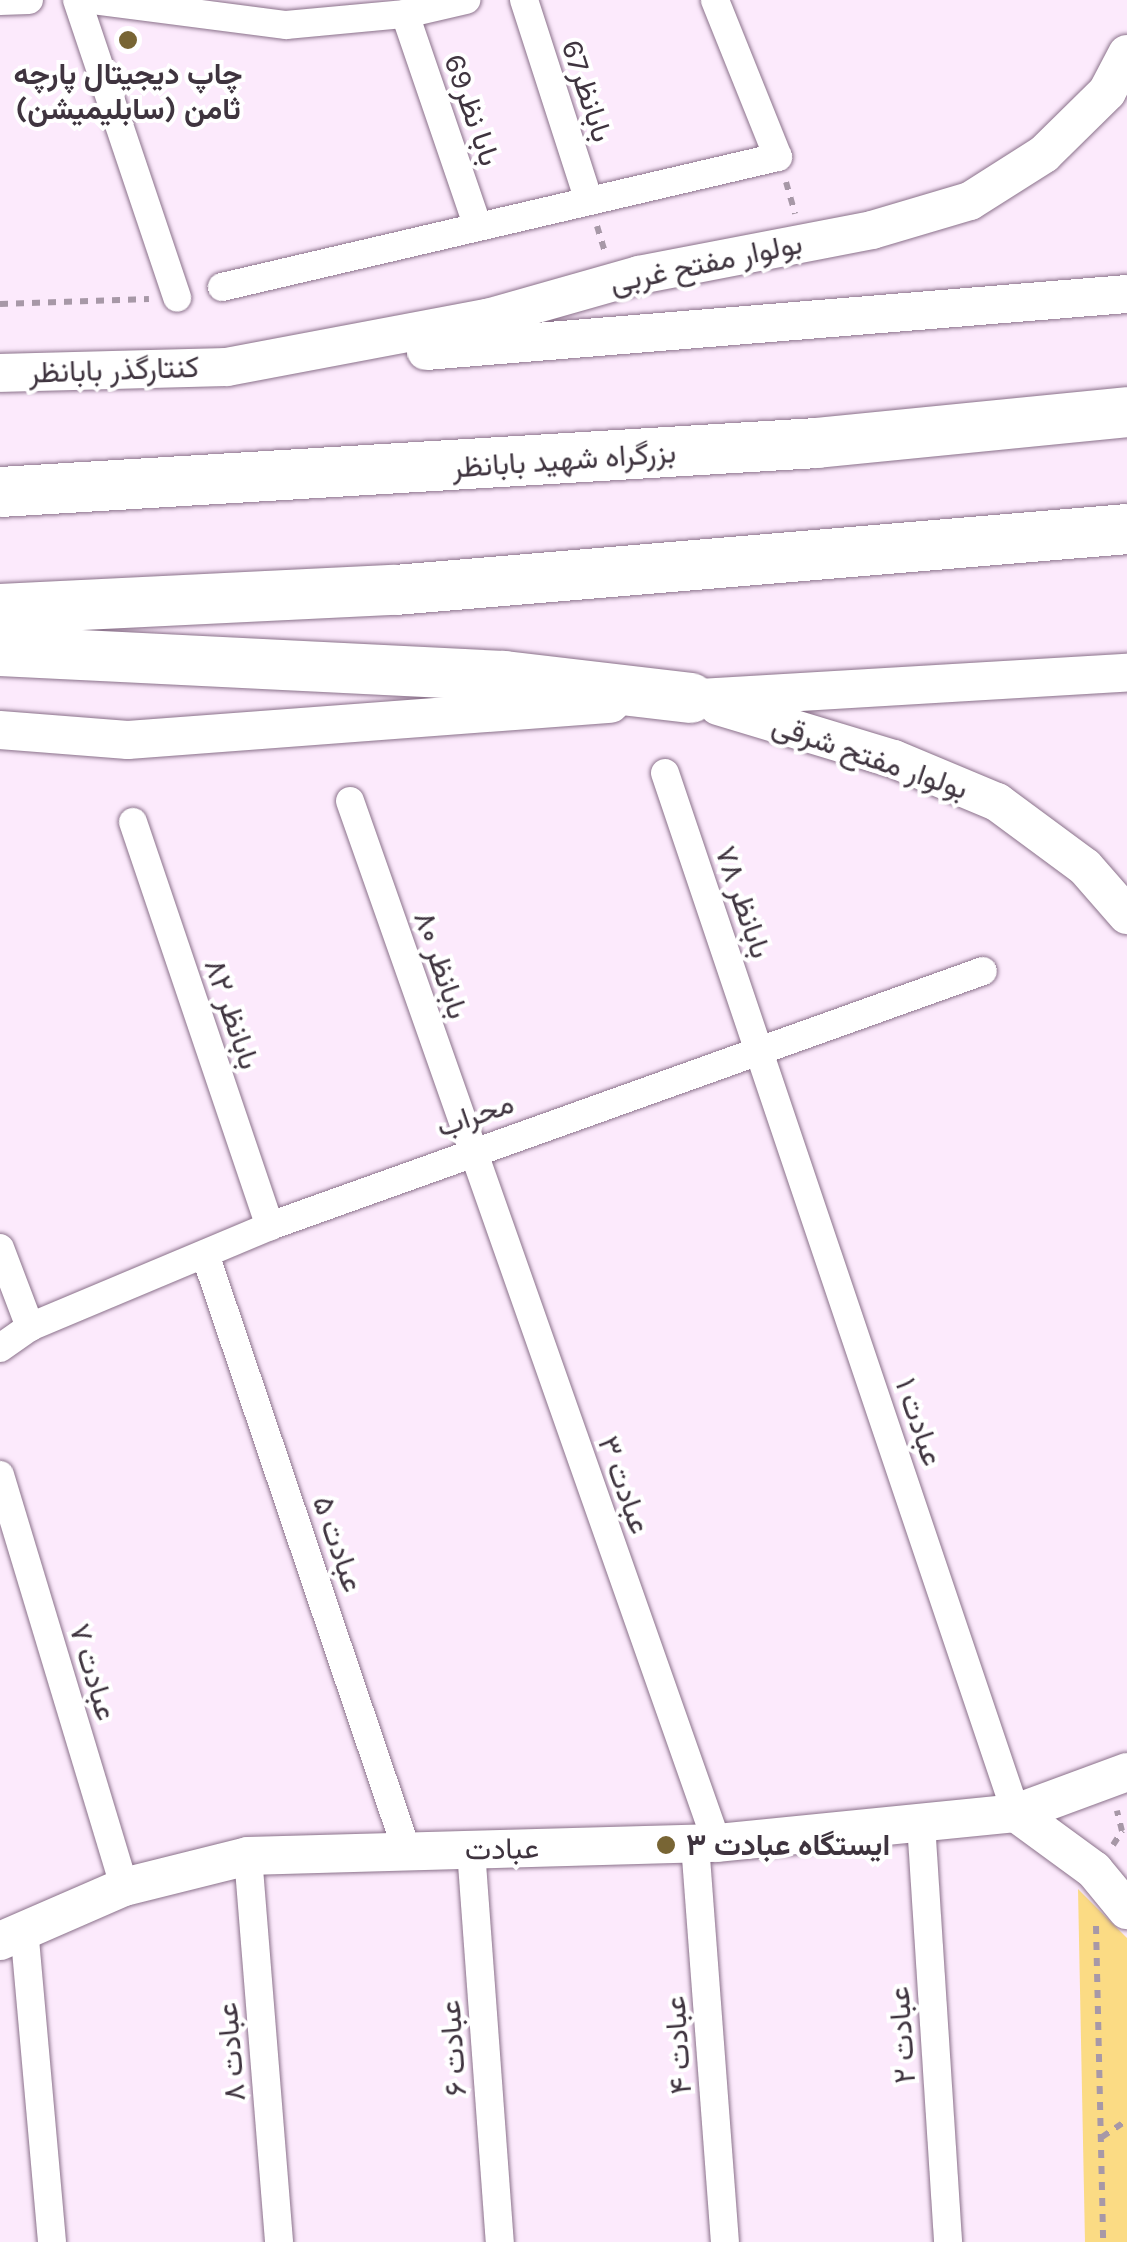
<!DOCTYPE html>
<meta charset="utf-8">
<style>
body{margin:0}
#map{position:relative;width:1127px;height:2242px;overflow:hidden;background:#fceafc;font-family:Karla,Vazirmatn,sans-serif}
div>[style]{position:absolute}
.green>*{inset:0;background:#fbdb84}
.path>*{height:6px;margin-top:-3px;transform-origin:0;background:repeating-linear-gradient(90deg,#a798a7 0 8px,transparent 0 16px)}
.roads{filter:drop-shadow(0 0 2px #8a718a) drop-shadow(0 0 2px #8a718a)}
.street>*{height:28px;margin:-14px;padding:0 14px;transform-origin:14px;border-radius:14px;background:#fff}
.secondary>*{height:38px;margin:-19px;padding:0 19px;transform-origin:19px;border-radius:19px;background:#fff}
.highway>*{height:50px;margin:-25px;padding:0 25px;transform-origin:25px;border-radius:25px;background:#fff}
.dots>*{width:28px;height:28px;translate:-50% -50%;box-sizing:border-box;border:5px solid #fff;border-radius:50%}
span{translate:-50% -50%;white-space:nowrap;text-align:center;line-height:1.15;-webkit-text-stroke:8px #fff;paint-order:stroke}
.poi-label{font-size:30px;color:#3f343f;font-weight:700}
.left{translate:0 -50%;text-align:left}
.street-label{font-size:30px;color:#3f343f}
</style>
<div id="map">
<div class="green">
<i style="clip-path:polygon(1078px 1889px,1127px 1938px,1127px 2242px,1085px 2242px)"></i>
</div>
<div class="path">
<i style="left:786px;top:182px;width:33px;rotate:74deg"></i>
<i style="left:597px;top:226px;width:28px;rotate:73deg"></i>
<i style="left:0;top:304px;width:149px;rotate:-1.9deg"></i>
<i style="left:1113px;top:1845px;width:17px;rotate:-57deg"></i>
<i style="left:1122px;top:1831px;width:21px;rotate:-104deg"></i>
<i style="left:1096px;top:1926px;width:316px;rotate:88.7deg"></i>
<i style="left:1102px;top:2137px;width:30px;rotate:-34deg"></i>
</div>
<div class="roads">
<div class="street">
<i style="left:77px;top:0;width:314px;rotate:71.4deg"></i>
<i style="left:93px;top:0;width:195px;rotate:7.4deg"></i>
<i style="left:286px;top:25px;width:120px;rotate:-5.3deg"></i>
<i style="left:405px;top:14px;width:63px;rotate:-12.9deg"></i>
<i style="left:524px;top:0;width:211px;rotate:72.1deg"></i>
<i style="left:0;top:1px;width:29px;rotate:-2deg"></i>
<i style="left:405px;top:14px;width:225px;rotate:71.1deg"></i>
<i style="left:222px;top:287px;width:571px;rotate:-13.16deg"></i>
<i style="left:778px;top:157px;width:169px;rotate:-111.9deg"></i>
<i style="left:665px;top:773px;width:1098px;rotate:71.35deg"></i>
<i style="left:350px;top:801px;width:1105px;rotate:70.6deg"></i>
<i style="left:133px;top:822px;width:427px;rotate:71.3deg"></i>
<i style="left:0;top:1248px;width:85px;rotate:69.2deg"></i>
<i style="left:206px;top:1257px;width:627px;rotate:71.31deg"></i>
<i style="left:0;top:1348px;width:37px;rotate:-35deg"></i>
<i style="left:30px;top:1327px;width:260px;rotate:-22.8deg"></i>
<i style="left:270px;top:1226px;width:757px;rotate:-19.68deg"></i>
<i style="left:0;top:1475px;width:430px;rotate:73.2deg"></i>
<i style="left:921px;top:1823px;width:420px;rotate:86.3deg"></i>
<i style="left:695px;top:1844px;width:399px;rotate:85.7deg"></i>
<i style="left:471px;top:1850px;width:393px;rotate:85.8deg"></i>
<i style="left:248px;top:1856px;width:387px;rotate:85.4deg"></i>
<i style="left:24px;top:1928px;width:315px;rotate:84.9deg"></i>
</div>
<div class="secondary">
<i style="left:426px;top:351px;width:703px;rotate:-4.65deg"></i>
<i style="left:0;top:373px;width:227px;rotate:-1.5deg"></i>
<i style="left:227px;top:367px;width:265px;rotate:-10.7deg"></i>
<i style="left:487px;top:318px;width:158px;rotate:-15.8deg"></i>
<i style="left:639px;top:275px;width:237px;rotate:-10.9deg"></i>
<i style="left:872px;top:230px;width:102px;rotate:-16.5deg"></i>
<i style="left:970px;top:201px;width:88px;rotate:-32.4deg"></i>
<i style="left:1044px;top:154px;width:88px;rotate:-44.5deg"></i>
<i style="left:1107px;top:92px;width:43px;rotate:-62.2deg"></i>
<i style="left:666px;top:700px;width:462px;rotate:-3.4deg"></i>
<i style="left:718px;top:706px;width:184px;rotate:16.8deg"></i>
<i style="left:894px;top:759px;width:112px;rotate:22.7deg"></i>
<i style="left:997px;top:802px;width:109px;rotate:36.5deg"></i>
<i style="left:1085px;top:867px;width:64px;rotate:48.8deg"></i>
<i style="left:0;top:730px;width:128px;rotate:4.5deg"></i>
<i style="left:128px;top:740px;width:484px;rotate:-4.3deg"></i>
<i style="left:1016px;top:1813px;width:97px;rotate:36.2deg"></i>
<i style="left:1094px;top:1870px;width:52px;rotate:50.5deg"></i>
<i style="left:0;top:1941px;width:135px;rotate:-23.5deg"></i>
<i style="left:124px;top:1887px;width:128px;rotate:-14deg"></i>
<i style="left:248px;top:1856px;width:469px;rotate:-1.6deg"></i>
<i style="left:717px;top:1843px;width:301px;rotate:-5.7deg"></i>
<i style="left:1016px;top:1813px;width:118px;rotate:-20.3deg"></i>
</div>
<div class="highway">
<i style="left:0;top:492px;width:818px;rotate:-3.43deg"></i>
<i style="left:817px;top:443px;width:312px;rotate:-5.7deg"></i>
<i style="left:0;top:609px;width:395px;rotate:-2.8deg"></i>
<i style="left:395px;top:590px;width:735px;rotate:-4.76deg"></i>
<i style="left:0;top:651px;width:505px;rotate:2.84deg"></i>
<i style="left:504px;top:676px;width:188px;rotate:6.7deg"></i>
</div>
</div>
<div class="dots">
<i style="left:128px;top:40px;background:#786534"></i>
<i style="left:666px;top:1845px;background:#786534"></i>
</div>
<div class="poi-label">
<span style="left:128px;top:91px">چاپ دیجیتال پارچه<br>ثامن (سابلیمیشن)</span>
<span class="left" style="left:686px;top:1845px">ایستگاه عبادت ۳</span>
</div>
<div class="street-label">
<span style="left:587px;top:91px;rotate:72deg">بابانظر67</span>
<span style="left:472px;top:110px;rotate:71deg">بابا نظر69</span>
<span style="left:706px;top:263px;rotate:-12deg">بولوار مفتح غربی</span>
<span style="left:114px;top:370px;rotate:-2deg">کنتارگذر بابانظر</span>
<span style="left:564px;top:460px;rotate:-4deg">بزرگراه شهید بابانظر</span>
<span style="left:870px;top:757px;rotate:19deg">بولوار مفتح شرقی</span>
<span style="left:743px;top:902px;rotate:71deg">بابانظر ۷۸</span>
<span style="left:441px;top:965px;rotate:71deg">بابانظر ۸۰</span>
<span style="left:232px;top:1014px;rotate:71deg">بابانظر ۸۲</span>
<span style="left:475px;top:1115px;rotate:-19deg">محراب</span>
<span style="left:919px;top:1422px;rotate:71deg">عبادت ۱</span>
<span style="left:624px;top:1485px;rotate:70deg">عبادت ۳</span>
<span style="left:338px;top:1544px;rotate:71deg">عبادت ۵</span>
<span style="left:93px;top:1672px;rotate:73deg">عبادت ۷</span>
<span style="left:502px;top:1849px;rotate:-1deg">عبادت</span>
<span style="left:902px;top:2035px;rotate:-94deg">عبادت ۲</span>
<span style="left:678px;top:2045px;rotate:-94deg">عبادت ۴</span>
<span style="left:453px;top:2048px;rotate:-94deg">عبادت ۶</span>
<span style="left:231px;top:2052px;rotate:-95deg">عبادت ۸</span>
</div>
</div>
